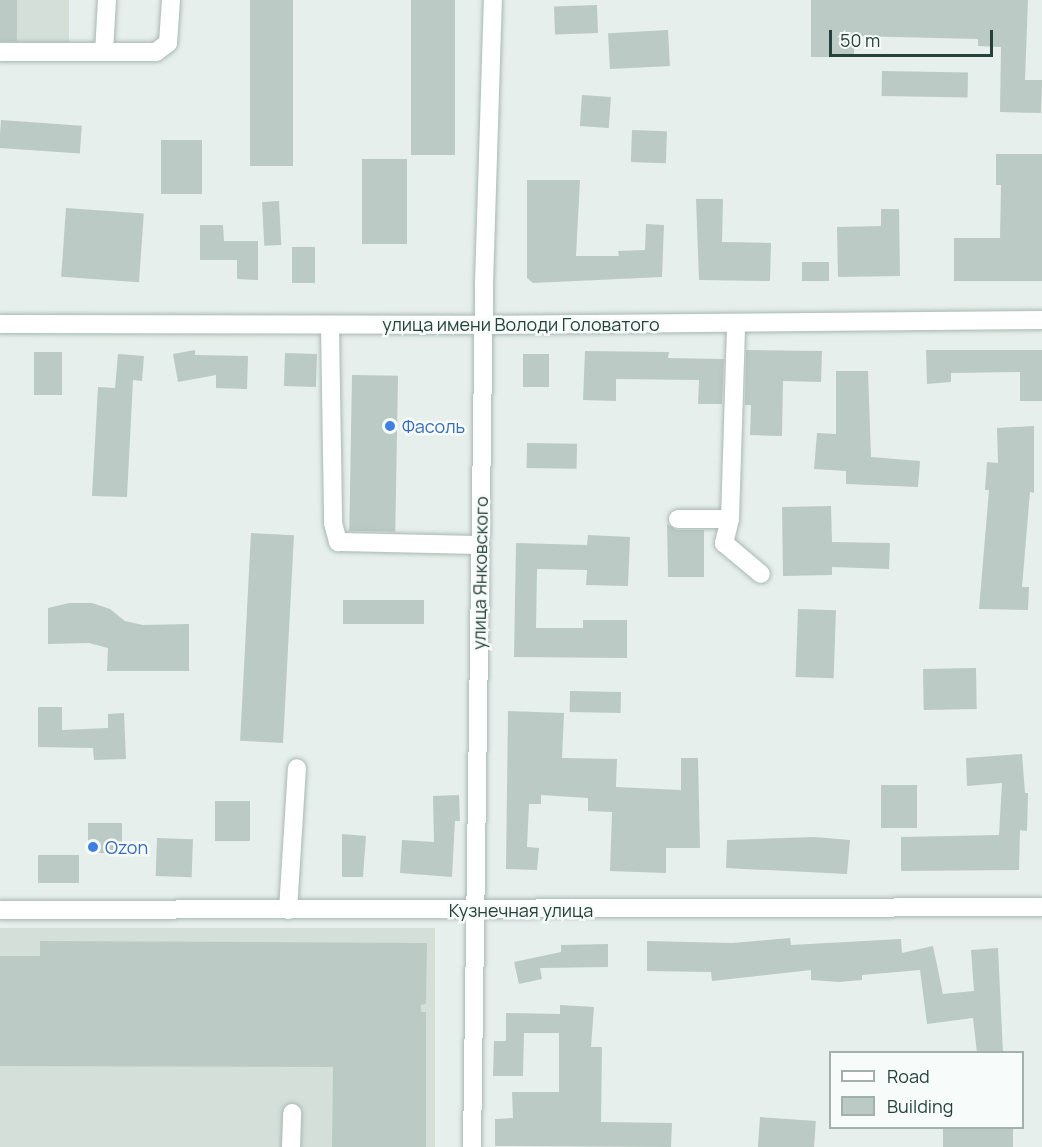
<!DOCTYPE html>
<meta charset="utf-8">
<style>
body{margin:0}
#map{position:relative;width:1042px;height:1147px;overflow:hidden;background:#e6efeb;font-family:Manrope,sans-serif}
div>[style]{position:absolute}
.built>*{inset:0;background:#d4dfda;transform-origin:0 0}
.building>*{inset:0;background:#bbcac4;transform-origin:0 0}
.roads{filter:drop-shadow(0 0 2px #a8b8b2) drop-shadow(0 0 2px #a8b8b2)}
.minor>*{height:18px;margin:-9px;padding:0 9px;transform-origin:9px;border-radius:9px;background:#fff}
.dots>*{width:16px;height:16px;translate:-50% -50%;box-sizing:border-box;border:3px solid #f7fbf9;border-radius:50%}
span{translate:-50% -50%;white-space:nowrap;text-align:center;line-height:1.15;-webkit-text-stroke:5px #f7fbf9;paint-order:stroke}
.street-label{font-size:18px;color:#24423a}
.shop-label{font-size:18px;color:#366cbe}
.left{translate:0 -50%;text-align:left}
.legend{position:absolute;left:829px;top:1051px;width:195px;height:78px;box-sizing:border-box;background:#f7fbf9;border:2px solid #a3b1ad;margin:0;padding:8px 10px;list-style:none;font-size:18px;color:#24423a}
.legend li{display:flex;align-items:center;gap:12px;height:30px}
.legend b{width:30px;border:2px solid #a3b1ad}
.scale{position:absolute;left:829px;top:30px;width:164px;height:27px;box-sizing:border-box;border:3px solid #24423a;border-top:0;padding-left:8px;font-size:18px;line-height:21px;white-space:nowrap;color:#24423a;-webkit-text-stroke:4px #f7fbf9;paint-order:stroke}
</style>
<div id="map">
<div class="built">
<i style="left:0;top:0;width:69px;height:42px"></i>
<i style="left:435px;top:928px;width:219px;height:435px;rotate:90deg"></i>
</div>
<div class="building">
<i style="left:0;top:0;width:17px;height:41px"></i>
<i style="left:250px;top:0;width:43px;height:166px"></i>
<i style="left:411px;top:0;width:44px;height:155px"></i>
<i style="clip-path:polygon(811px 0,1028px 0,1025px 80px,1042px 80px,1041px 113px,1000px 112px,1001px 47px,978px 46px,978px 39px,854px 36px,854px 57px,811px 57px)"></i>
<i style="left:597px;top:5px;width:28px;height:43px;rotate:88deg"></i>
<i style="left:668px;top:30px;width:36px;height:60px;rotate:87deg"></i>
<i style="left:882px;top:71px;width:86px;height:25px;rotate:1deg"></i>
<i style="left:582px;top:95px;width:29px;height:31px;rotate:4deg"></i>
<i style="left:1px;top:120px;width:81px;height:28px;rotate:4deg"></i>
<i style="left:632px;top:130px;width:35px;height:32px;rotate:2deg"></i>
<i style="left:161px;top:140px;width:41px;height:54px"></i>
<i style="clip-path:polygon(996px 154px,1042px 154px,1042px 281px,954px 281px,954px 238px,1000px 238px,1001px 185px,996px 185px)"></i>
<i style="left:407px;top:159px;width:85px;height:45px;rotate:90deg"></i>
<i style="clip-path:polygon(527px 180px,580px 180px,576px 256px,619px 256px,618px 251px,645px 250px,646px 224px,664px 225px,662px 277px,533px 283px,527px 278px)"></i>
<i style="clip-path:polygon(696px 199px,723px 199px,722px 242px,771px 243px,770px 281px,699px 280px)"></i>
<i style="left:279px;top:201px;width:44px;height:17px;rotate:87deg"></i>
<i style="left:66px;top:208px;width:78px;height:69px;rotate:4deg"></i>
<i style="clip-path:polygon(881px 209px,899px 209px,900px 276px,838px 277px,837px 227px,881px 226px)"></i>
<i style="clip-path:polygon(200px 225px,223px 225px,224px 241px,258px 241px,258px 280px,237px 279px,237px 260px,200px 260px)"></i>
<i style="left:292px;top:247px;width:23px;height:36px"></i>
<i style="left:829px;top:262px;width:19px;height:27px;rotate:90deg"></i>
<i style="clip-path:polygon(195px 350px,195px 355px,248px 356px,247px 389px,216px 388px,216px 375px,178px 382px,173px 354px)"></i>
<i style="clip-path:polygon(746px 350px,822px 351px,821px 382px,783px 381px,782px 436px,750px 435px,751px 405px,745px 405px)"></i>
<i style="clip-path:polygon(926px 350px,1042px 350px,1042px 401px,1020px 401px,1020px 372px,951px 373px,951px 382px,927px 384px)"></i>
<i style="clip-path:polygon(585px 351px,669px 352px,668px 358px,724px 359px,722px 404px,698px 404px,699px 380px,616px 379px,616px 401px,583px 400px)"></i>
<i style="left:34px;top:352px;width:28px;height:43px"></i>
<i style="left:285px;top:353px;width:32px;height:33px;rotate:2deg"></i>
<i style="clip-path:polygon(118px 354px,144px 356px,142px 381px,133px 380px,127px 497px,92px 496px,98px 387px,115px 388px)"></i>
<i style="left:523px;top:354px;width:26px;height:33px"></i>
<i style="clip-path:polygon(836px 371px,868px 371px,871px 457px,920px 461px,918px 487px,846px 484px,846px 471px,814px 469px,817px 433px,836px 434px)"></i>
<i style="left:352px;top:375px;width:46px;height:156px;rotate:1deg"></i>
<i style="clip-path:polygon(1034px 426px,1034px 493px,1030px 492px,1022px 587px,1029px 587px,1028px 610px,979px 609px,989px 490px,985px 490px,987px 462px,998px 463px,997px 428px)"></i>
<i style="left:527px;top:443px;width:50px;height:25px;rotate:1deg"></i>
<i style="clip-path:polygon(831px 506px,832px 542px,890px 543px,889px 569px,832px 567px,832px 575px,783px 576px,782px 507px)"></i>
<i style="clip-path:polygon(667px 524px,677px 530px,704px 530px,704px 577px,668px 577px)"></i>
<i style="left:251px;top:533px;width:43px;height:208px;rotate:3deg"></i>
<i style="clip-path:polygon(588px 535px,630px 537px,628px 586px,586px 585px,587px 570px,537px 569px,536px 628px,583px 628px,583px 620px,627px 620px,627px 658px,514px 657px,516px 543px,587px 545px)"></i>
<i style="left:424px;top:600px;width:24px;height:81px;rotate:90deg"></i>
<i style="clip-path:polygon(69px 603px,92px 603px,110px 609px,125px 621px,143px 625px,189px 624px,189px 671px,107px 671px,108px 648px,89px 643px,48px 644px,48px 608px)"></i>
<i style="left:798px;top:609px;width:38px;height:68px;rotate:2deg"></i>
<i style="left:976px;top:668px;width:41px;height:53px;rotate:89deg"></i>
<i style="left:570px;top:691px;width:51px;height:21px;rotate:1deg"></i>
<i style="clip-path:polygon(38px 707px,62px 707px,62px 730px,108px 728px,108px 714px,124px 713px,126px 759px,94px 760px,93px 748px,38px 747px)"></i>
<i style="clip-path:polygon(508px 711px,564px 713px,562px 758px,617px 759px,616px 787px,681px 790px,681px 758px,698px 758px,700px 848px,666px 848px,666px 873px,610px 871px,612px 812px,588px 811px,588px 798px,541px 795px,541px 804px,529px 804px,527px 847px,539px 848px,537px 870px,506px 869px)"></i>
<i style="clip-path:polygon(1022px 754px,1025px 793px,1028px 793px,1027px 831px,1020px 830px,1019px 870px,901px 871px,901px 837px,999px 835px,1002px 783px,967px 786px,966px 758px)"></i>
<i style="left:881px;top:785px;width:36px;height:43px"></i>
<i style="clip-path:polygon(459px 795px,460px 821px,455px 821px,452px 877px,400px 873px,402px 840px,434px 842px,433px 796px)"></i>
<i style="left:215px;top:801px;width:35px;height:40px"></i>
<i style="left:88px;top:823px;width:34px;height:30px"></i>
<i style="clip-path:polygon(342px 834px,366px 836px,363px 877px,342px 877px)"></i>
<i style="clip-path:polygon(814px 837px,850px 840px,847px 874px,726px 868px,727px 840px)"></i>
<i style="left:157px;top:838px;width:36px;height:38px;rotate:2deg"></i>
<i style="left:38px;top:855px;width:41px;height:28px"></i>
<i style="clip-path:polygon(790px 938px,791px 945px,901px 939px,902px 953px,933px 946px,943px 994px,974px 991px,971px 950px,998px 948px,1003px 1053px,977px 1053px,973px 1018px,927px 1024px,920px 970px,862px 975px,862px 980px,839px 982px,811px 980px,811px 970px,712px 981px,711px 972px,647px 971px,647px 941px,732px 943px)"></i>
<i style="clip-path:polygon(40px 941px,427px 943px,426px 1004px,421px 1005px,421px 1012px,426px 1012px,426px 1147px,332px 1147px,333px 1067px,0 1066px,0 956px,40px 956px)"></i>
<i style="clip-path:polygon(608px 944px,608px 967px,540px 968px,542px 979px,519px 984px,514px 962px,561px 952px,561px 945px)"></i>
<i style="clip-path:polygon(560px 1005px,594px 1007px,591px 1047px,602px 1047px,601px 1122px,672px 1123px,671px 1147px,495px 1146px,495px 1119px,513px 1118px,512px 1092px,559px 1092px,559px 1033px,524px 1033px,523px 1076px,493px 1076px,494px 1041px,506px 1041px,506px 1013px,560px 1014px)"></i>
<i style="left:760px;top:1117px;width:56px;height:30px;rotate:4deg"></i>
<i style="left:943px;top:1128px;width:70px;height:19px"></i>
</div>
<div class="roads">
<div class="minor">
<i style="left:0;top:52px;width:156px"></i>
<i style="left:156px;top:52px;width:15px;rotate:-37deg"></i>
<i style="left:168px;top:43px;width:43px;rotate:-86deg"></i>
<i style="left:104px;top:52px;width:52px;rotate:-86.7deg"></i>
<i style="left:0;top:324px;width:483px;rotate:0.1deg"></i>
<i style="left:483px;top:325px;width:559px;rotate:-0.51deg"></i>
<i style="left:330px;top:325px;width:198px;rotate:89.1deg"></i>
<i style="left:333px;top:523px;width:20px;rotate:75deg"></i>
<i style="left:338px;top:542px;width:142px;rotate:1.2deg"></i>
<i style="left:678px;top:519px;width:52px"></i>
<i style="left:730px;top:519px;width:196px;rotate:-88.2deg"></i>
<i style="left:730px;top:519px;width:25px;rotate:104deg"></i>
<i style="left:724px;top:543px;width:48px;rotate:40deg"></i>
<i style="left:0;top:910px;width:1042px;rotate:-0.16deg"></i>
<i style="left:288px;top:910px;width:142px;rotate:-86.4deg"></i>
<i style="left:291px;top:1147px;width:34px;rotate:-88deg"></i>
<i style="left:472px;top:1147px;width:864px;rotate:-89.2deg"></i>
<i style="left:484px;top:283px;width:283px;rotate:-88.2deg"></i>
</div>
</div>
<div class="dots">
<i style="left:390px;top:426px;background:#3f7fe0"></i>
<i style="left:93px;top:847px;background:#3f7fe0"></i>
</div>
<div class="street-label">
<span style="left:521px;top:324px">улица имени Володи Головатого</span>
<span style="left:480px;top:573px;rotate:-89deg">улица Янковского</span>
<span style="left:521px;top:910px">Кузнечная улица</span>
</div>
<div class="shop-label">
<span class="left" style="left:402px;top:426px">Фасоль</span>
<span class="left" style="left:105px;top:847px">Ozon</span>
</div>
<ul class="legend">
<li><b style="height:8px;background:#fff"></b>Road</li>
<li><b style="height:16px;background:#bbcac4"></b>Building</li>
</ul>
<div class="scale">50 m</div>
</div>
